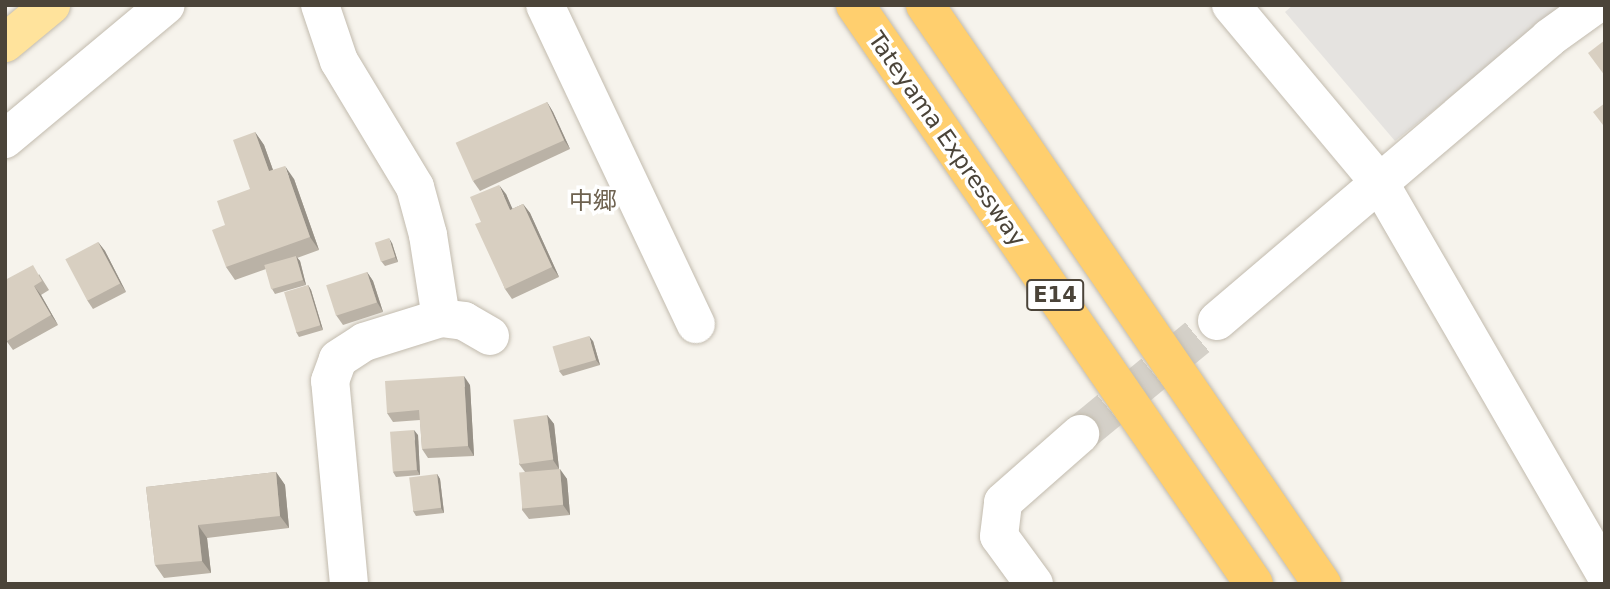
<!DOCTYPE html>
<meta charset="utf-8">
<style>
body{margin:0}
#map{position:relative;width:1610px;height:589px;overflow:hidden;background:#f6f3ec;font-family:"DejaVu Sans","Noto Sans JP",sans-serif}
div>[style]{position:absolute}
.parking>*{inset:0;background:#e5e3e0}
.minor-tunnel>*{height:38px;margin-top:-19px;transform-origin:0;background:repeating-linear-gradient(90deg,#d4d0c8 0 38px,transparent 0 57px)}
.roads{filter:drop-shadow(0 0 2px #c2bbae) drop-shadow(0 0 2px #c2bbae)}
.minor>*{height:38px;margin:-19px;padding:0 19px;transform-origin:19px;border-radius:19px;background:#fff}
.major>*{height:38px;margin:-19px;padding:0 19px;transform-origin:19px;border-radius:19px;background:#ffe39c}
.highway>*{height:38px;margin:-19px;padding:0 19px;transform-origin:19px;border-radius:19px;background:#ffcf6e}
.wall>*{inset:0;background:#bab2a6}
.shaded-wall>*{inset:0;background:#979187}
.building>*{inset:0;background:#d8cfc1;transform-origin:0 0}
span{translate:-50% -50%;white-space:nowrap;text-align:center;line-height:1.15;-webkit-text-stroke:7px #fff;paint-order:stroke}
.shield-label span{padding:2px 5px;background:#fff;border:2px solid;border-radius:5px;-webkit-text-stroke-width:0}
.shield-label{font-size:21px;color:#4b4439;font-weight:700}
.street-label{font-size:23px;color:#4b4439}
.neighbourhood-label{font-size:24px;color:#6e6250}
.frame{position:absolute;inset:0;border:7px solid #4b4439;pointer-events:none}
</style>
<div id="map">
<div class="parking">
<i style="clip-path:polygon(1293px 5px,1566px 5px,1395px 141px,1285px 12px)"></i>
</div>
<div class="minor-tunnel">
<i style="left:1080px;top:434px;width:178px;rotate:-39.5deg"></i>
</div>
<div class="roads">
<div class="minor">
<i style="left:320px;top:5px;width:59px;rotate:71.3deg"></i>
<i style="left:339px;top:61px;width:147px;rotate:58.9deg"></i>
<i style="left:415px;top:187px;width:50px;rotate:74.8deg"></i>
<i style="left:428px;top:235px;width:84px;rotate:81.1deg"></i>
<i style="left:545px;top:5px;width:353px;rotate:64.7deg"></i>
<i style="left:1231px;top:5px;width:231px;rotate:50.1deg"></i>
<i style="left:1379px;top:182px;width:452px;rotate:60deg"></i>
<i style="left:5px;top:139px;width:209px;rotate:-39.8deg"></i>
<i style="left:1217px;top:321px;width:436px;rotate:-40.4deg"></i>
<i style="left:1549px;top:38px;width:57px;rotate:-35.7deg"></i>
<i style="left:349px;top:584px;width:204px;rotate:-95.3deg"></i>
<i style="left:330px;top:381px;width:23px;rotate:-70deg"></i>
<i style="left:338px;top:359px;width:31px;rotate:-33deg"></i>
<i style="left:364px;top:342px;width:81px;rotate:-17.3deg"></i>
<i style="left:441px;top:318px;width:23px;rotate:7deg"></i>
<i style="left:464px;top:321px;width:30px;rotate:30deg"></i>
<i style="left:1034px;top:584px;width:59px;rotate:-126.1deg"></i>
<i style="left:999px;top:536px;width:34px;rotate:-83deg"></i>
<i style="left:1003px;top:502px;width:103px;rotate:-41.4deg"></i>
</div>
<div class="major">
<i style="left:5px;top:43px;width:60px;rotate:-39.6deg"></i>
</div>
<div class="highway">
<i style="left:855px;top:5px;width:703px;rotate:55.43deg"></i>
<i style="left:925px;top:5px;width:702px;rotate:55.56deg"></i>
</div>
</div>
<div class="wall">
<i style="clip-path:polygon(547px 102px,553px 112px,570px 149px,480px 191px,473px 181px)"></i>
<i style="clip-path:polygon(255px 132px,264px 145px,273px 170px,294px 179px,319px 250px,297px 258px,300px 261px,306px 285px,275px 294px,272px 289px,266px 269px,235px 280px,226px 267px,250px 189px)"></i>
<i style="clip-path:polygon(506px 194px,512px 209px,523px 204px,530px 213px,559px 277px,512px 299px,505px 289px,481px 222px)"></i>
<i style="clip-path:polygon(98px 242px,105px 251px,126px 292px,93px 309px,87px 300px)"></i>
<i style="clip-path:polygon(392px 243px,398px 262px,385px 266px,381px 261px)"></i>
<i style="clip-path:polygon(367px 272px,373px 281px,383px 312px,343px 325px,336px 315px)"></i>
<i style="clip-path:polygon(39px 274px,49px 290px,41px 295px,58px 325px,13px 350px,5px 339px)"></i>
<i style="clip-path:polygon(308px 285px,311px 290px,323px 330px,299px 337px,296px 332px)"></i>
<i style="clip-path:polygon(593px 341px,600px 365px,563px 376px,559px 371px)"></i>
<i style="clip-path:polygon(470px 385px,474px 456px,428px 458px,422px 449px,420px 420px,393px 422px,387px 413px)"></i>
<i style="clip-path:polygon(547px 415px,554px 424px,559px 469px,567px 479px,570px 515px,529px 519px,522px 510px,525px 472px,519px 464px)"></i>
<i style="clip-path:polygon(418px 435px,420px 475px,396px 477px,393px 472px)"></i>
<i style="clip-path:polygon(276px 472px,285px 485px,289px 528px,207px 538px,211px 573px,164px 578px,155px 565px,146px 487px)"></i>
<i style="clip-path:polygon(437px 474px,440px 479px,444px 513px,416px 516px,413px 511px)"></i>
</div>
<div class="shaded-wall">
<i style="clip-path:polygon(547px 102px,553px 112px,570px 149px,564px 140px)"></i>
<i style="clip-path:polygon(255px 132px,264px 145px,278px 184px,269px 171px)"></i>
<i style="clip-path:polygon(285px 166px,294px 179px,319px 250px,310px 237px)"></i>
<i style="clip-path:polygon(499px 185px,506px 194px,517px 219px,510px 210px)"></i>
<i style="clip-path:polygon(523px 204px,530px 213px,559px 277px,552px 267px)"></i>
<i style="clip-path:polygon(389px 238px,392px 243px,398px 262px,395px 257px)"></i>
<i style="clip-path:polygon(98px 242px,105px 251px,126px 292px,120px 283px)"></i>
<i style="clip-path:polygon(296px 256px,300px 261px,306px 285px,303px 280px)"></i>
<i style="clip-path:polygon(367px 272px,373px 281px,383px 312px,377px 302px)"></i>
<i style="clip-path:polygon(308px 285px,311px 290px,323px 330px,320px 325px)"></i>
<i style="clip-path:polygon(34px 286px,41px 295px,58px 325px,51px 315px)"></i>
<i style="clip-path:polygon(589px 336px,593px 341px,600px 365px,596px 360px)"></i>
<i style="clip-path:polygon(464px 376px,470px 385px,474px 456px,468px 446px)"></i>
<i style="clip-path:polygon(547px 415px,554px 424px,559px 469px,553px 460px)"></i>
<i style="clip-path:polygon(414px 430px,418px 435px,420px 475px,417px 470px)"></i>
<i style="clip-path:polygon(560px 469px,567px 479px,570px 515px,563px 505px)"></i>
<i style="clip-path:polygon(276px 472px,285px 485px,289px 528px,280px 516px)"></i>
<i style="clip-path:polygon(437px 474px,440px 479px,444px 513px,441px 508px)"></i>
<i style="clip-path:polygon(198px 525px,207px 538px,211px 573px,202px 561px)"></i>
</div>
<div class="building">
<i style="clip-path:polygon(1605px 40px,1605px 76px,1588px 53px)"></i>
<i style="left:547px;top:102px;width:42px;height:100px;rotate:66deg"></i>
<i style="clip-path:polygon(1605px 103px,1605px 124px,1603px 125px,1593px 112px)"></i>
<i style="clip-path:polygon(255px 132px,269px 171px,285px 166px,310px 237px,226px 267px,212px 230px,225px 225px,217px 201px,250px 189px,233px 140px)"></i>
<i style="clip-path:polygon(499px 185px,510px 210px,523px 204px,552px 267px,505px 289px,475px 224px,481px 222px,470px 197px)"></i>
<i style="left:389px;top:238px;width:20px;height:15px;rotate:72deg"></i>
<i style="left:98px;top:242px;width:47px;height:37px;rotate:62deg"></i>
<i style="left:296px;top:256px;width:25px;height:33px;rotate:74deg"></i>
<i style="clip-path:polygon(33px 265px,42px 281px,34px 286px,51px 315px,7px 341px,5px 339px,5px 280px)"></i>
<i style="left:367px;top:272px;width:32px;height:43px;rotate:72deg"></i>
<i style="left:308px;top:285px;width:42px;height:25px;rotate:73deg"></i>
<i style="left:589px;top:336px;width:25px;height:38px;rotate:74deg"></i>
<i style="clip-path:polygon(464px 376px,468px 446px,422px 449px,419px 410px,387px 413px,385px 381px)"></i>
<i style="left:547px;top:415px;width:45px;height:34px;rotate:82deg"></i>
<i style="left:414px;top:430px;width:40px;height:24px;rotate:86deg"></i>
<i style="left:560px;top:469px;width:36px;height:41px;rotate:85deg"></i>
<i style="clip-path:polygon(276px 472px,280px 516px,198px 525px,202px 561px,155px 565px,146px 487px)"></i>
<i style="left:437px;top:474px;width:34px;height:28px;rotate:83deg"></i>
</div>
<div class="shield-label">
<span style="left:1055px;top:295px">E14</span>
</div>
<div class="street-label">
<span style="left:947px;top:139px;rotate:55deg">Tateyama Expressway</span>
</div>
<div class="neighbourhood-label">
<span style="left:593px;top:202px">中郷</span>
</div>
<div class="frame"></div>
</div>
